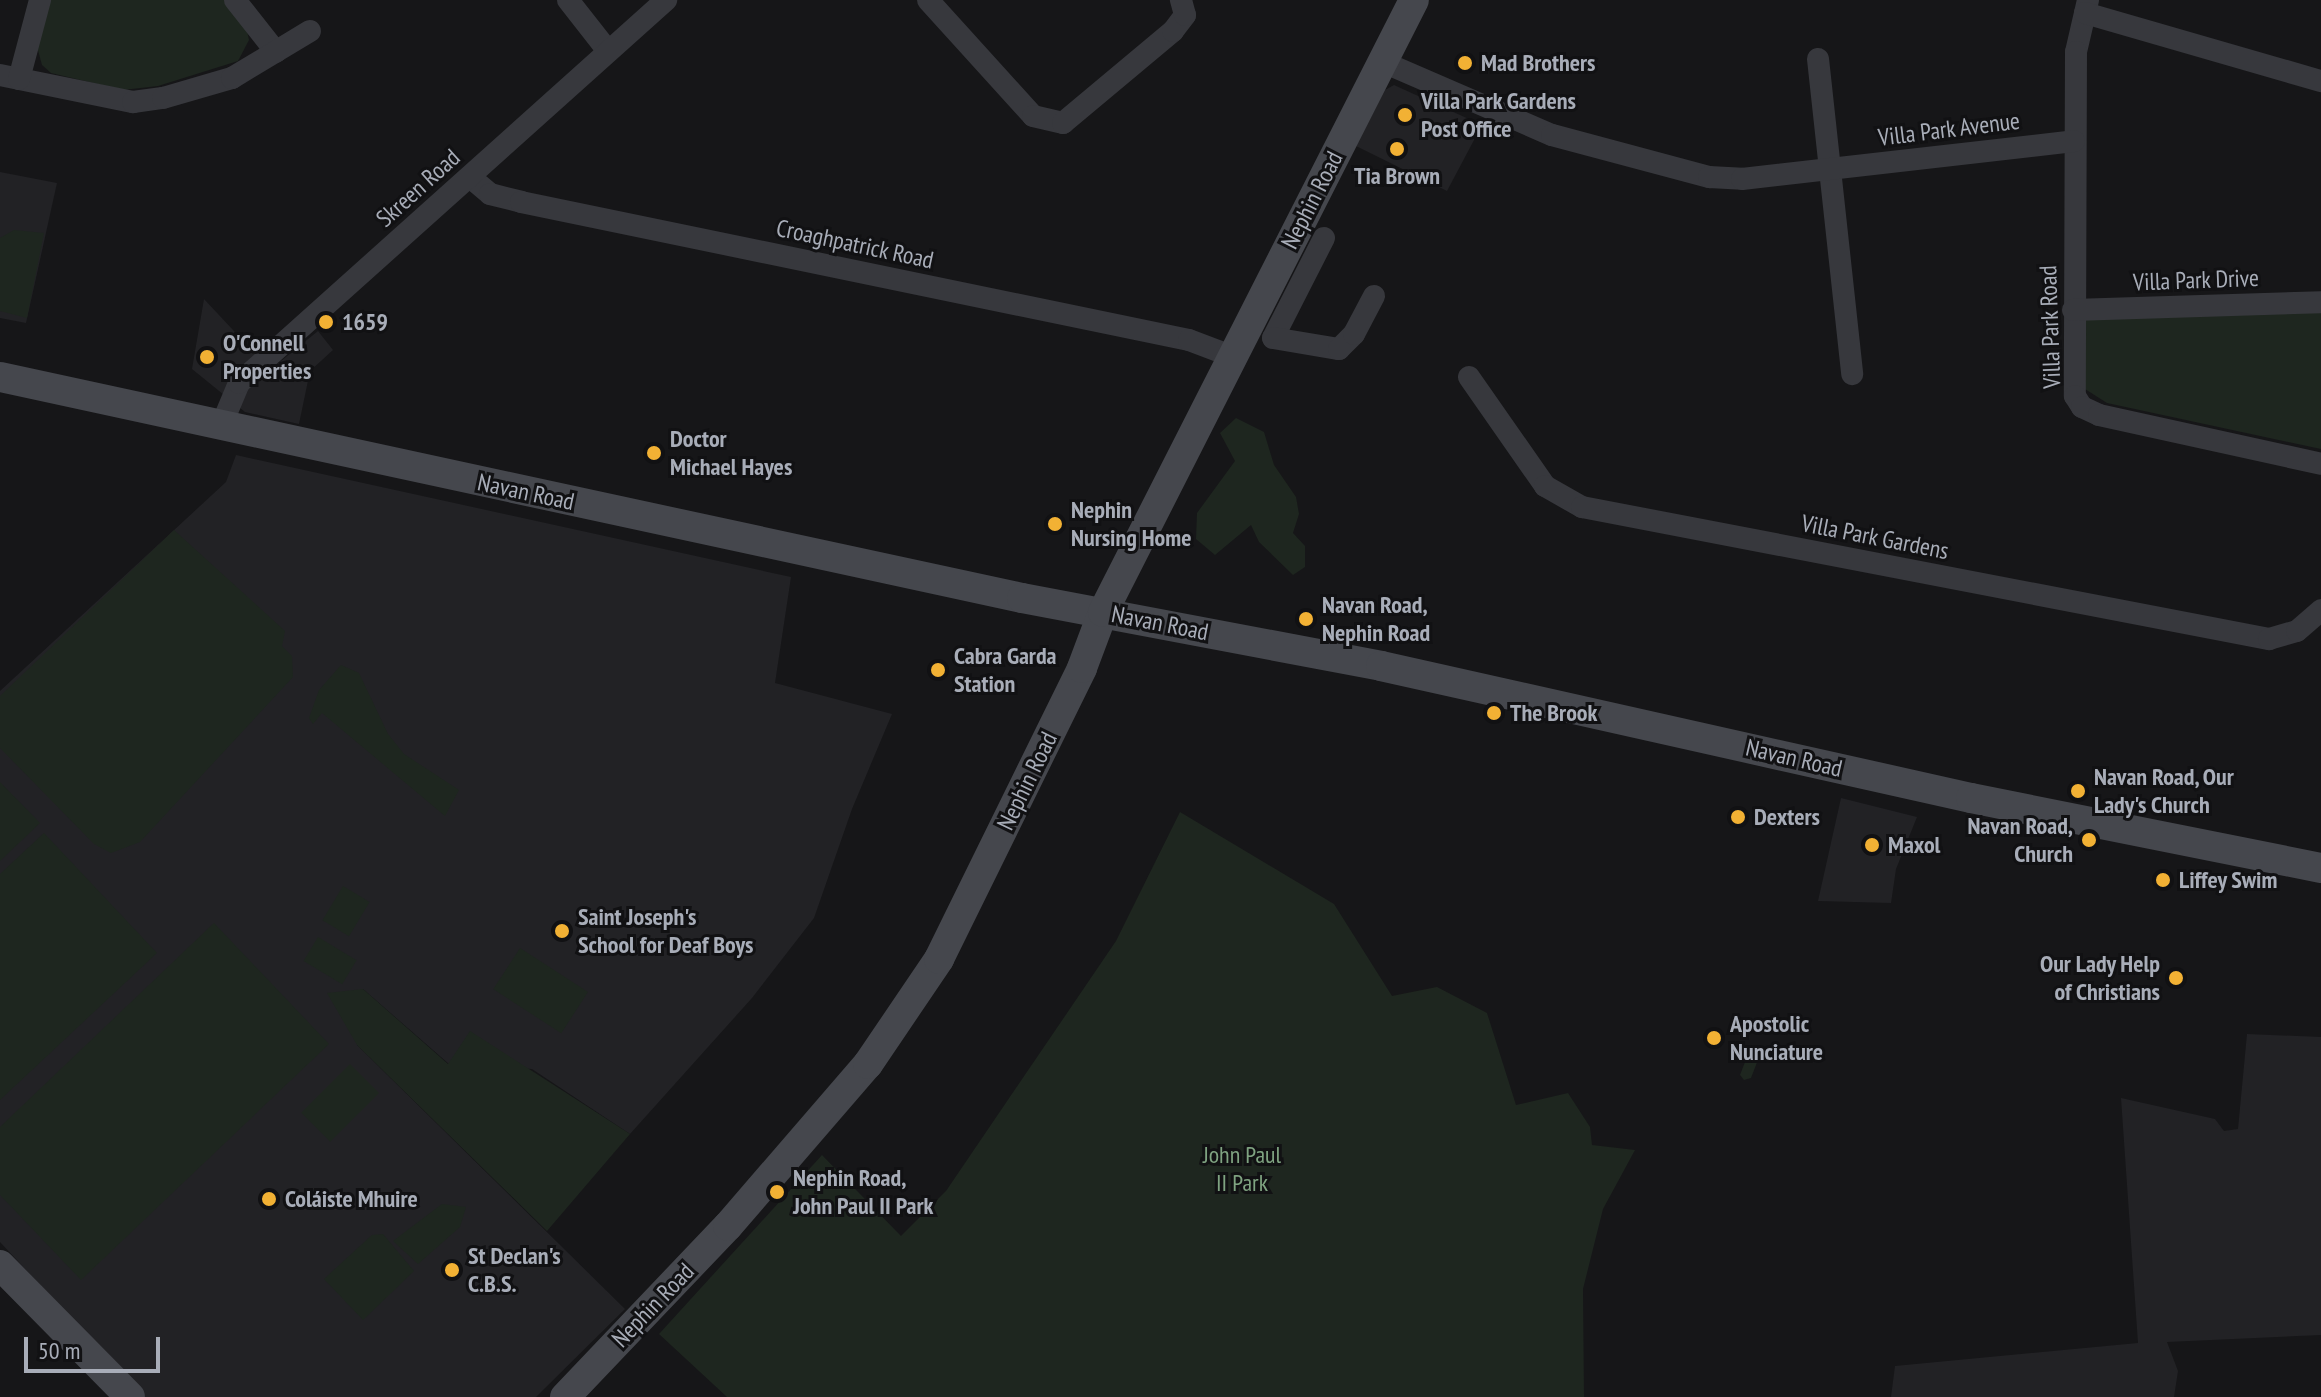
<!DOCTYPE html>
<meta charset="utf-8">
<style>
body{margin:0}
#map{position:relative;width:2321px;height:1397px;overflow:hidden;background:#161618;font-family:"PT Sans Narrow",sans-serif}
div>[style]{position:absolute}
.built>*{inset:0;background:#222225}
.green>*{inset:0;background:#1e261f;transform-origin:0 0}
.street>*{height:22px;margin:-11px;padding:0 11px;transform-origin:11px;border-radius:11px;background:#37383d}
.secondary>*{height:30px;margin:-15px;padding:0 15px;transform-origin:15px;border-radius:15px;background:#45474d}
.dots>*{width:22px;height:22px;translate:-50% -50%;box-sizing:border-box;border:4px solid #111113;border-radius:50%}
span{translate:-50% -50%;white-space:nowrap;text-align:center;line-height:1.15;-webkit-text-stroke:6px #111113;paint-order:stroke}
.poi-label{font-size:24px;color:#a8adb8;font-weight:700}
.left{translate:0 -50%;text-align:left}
.right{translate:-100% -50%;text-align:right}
.street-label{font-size:24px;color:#a8adb8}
.park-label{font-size:24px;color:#7fa381}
.scale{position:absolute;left:24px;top:1337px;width:136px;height:36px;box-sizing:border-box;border:4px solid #a8adb8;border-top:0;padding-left:10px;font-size:24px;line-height:28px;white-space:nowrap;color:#a8adb8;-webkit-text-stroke:6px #111113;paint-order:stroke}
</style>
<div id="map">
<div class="built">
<i style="clip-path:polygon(1394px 85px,1482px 125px,1447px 191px,1356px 146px,1385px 90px)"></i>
<i style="clip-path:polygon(0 172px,57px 183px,26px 323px,0 318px)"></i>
<i style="clip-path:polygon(204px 299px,248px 346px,276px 365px,318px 331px,333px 350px,310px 371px,299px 424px,245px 412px,192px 369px)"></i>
<i style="clip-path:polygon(236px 455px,791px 577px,775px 683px,892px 714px,852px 809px,814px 918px,752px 998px,630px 1134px,532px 1069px,449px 1064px,363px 989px,357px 1045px,625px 1309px,536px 1397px,144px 1397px,0 1242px,0 691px,226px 482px)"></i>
<i style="clip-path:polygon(1841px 798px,1917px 817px,1896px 869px,1891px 903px,1818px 901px)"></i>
<i style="clip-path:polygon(2247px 1034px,2321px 1037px,2321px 1335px,2167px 1342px,2178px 1371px,2174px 1397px,1891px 1397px,1895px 1366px,2138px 1343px,2121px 1098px,2215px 1119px,2224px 1131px,2238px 1129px)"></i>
</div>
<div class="green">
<i style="clip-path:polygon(47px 0,225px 0,246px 26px,249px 40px,238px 61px,158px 86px,123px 90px,51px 73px,42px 65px,36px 43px)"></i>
<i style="clip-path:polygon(14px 230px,44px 233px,27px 318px,0 311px,0 238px)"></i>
<i style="clip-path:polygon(2321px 310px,2321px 449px,2107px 403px,2085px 389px,2083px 314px)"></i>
<i style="clip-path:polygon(1236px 418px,1264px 432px,1274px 465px,1296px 497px,1299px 514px,1293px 533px,1305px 546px,1305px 567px,1293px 575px,1259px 542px,1251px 525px,1215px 555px,1196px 539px,1197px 513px,1235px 461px,1220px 433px)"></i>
<i style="clip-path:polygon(174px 530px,285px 631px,282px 646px,292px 656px,293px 677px,140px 842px,111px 853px,94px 844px,0 748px,0 696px)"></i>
<i style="clip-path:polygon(341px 665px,359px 673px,388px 734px,404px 754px,459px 790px,445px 816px,322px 713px,313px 724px,309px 718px,319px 690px)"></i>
<i style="clip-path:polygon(0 782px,40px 823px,0 861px)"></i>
<i style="clip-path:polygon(1180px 812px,1334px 904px,1392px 996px,1437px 987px,1487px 1013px,1516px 1105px,1568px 1093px,1590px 1127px,1592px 1145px,1635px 1150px,1603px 1209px,1583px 1289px,1584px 1397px,727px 1397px,659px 1334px,822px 1155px,901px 1236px,946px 1191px,1116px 941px)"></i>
<i style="clip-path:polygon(44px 833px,157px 953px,0 1100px,0 874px)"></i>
<i style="left:343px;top:886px;width:31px;height:40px;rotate:31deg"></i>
<i style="clip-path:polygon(214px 923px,329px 1044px,81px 1280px,0 1195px,0 1127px)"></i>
<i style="left:318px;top:937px;width:45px;height:28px;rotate:31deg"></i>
<i style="left:520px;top:948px;width:81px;height:49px;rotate:33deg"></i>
<i style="clip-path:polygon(363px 989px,448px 1064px,470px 1031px,630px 1134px,547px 1231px,357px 1045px,327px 993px)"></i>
<i style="clip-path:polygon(1757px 1046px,1761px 1052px,1751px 1078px,1744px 1080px,1740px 1075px,1750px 1049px)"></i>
<i style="left:350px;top:1064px;width:41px;height:69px;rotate:45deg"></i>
<i style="clip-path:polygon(442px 1204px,466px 1207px,460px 1227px,418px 1264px,393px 1241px)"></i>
<i style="clip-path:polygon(383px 1234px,414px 1271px,363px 1320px,324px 1279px,372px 1235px)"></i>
</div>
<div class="street">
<i style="left:235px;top:0;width:66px;rotate:51.7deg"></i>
<i style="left:568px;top:0;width:65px;rotate:51.9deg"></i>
<i style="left:928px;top:0;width:156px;rotate:47.8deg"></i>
<i style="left:1033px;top:116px;width:31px;rotate:13deg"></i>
<i style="left:1063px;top:123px;width:143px;rotate:-39.9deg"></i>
<i style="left:1173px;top:31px;width:20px;rotate:-53deg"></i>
<i style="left:1185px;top:15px;width:16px;rotate:-105deg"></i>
<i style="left:2088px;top:0;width:53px;rotate:103deg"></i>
<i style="left:2076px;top:52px;width:344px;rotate:90.2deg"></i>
<i style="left:2075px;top:396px;width:13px;rotate:58deg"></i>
<i style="left:2082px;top:407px;width:19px;rotate:25deg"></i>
<i style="left:2099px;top:415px;width:227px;rotate:12.4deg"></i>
<i style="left:2085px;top:13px;width:246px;rotate:16.1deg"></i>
<i style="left:1818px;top:59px;width:317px;rotate:83.8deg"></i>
<i style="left:1383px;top:62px;width:184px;rotate:23.4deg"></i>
<i style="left:1552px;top:135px;width:163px;rotate:15deg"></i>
<i style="left:1709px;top:177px;width:33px;rotate:3deg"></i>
<i style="left:1742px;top:179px;width:334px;rotate:-6.5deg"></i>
<i style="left:0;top:75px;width:136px;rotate:11.5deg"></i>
<i style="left:133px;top:102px;width:30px;rotate:-8deg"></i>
<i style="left:163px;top:98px;width:72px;rotate:-16.2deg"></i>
<i style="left:232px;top:78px;width:91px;rotate:-31.1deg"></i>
<i style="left:19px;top:79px;width:82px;rotate:-75.1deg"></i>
<i style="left:470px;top:177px;width:26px;rotate:40deg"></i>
<i style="left:490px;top:194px;width:32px;rotate:14deg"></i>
<i style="left:521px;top:202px;width:682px;rotate:11.67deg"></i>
<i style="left:1189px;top:340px;width:48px;rotate:20.7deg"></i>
<i style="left:1324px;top:238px;width:112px;rotate:117deg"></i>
<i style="left:1273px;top:338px;width:67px;rotate:9.5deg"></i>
<i style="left:1339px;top:349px;width:21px;rotate:-45deg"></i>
<i style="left:1354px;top:334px;width:43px;rotate:-62.2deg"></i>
<i style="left:2073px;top:310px;width:248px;rotate:-1.8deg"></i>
<i style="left:1469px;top:377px;width:133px;rotate:55.1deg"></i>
<i style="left:1545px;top:486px;width:43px;rotate:29.6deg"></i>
<i style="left:1582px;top:507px;width:700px;rotate:10.88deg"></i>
<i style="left:2269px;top:639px;width:29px;rotate:-16deg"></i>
<i style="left:2297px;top:631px;width:32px;rotate:-41deg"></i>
<i style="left:221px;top:426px;width:47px;rotate:-67.3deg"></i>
<i style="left:239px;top:383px;width:574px;rotate:-41.89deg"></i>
</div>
<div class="secondary">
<i style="left:0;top:377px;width:1046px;rotate:12.2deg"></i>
<i style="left:1022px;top:598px;width:365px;rotate:10.7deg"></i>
<i style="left:1381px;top:666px;width:605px;rotate:12.61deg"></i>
<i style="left:1971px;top:798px;width:357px;rotate:11.3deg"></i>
<i style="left:0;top:1265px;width:185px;rotate:45.4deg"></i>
<i style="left:565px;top:1397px;width:236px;rotate:-46.4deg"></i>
<i style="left:728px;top:1226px;width:214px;rotate:-49.2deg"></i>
<i style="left:868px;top:1064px;width:127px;rotate:-55.9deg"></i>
<i style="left:939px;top:959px;width:324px;rotate:-63.8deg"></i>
<i style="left:1082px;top:668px;width:60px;rotate:-69.4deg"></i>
<i style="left:1103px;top:612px;width:686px;rotate:-63.06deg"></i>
</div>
<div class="dots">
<i style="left:1465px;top:63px;background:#f2b134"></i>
<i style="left:1405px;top:115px;background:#f2b134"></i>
<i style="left:1397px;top:149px;background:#f2b134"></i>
<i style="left:326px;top:322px;background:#f2b134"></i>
<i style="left:207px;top:357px;background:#f2b134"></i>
<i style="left:654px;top:453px;background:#f2b134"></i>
<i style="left:1055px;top:524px;background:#f2b134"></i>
<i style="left:1306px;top:619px;background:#f2b134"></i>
<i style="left:938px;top:670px;background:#f2b134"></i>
<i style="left:1494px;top:713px;background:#f2b134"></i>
<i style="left:2078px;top:791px;background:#f2b134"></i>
<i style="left:1738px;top:817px;background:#f2b134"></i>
<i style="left:2089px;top:840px;background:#f2b134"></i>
<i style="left:1872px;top:845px;background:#f2b134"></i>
<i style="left:2163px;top:880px;background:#f2b134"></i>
<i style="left:562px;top:931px;background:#f2b134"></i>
<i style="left:2176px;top:978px;background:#f2b134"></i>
<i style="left:1714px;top:1038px;background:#f2b134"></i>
<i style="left:777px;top:1192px;background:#f2b134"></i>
<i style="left:269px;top:1199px;background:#f2b134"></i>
<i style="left:452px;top:1270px;background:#f2b134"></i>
</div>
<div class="poi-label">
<span class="left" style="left:1481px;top:63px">Mad Brothers</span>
<span class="left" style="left:1421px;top:115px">Villa Park Gardens<br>Post Office</span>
<span style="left:1397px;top:176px">Tia Brown</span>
<span class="left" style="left:342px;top:322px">1659</span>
<span class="left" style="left:223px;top:357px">O'Connell<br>Properties</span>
<span class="left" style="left:670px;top:453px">Doctor<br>Michael Hayes</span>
<span class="left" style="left:1071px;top:524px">Nephin<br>Nursing Home</span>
<span class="left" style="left:1322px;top:619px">Navan Road,<br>Nephin Road</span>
<span class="left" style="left:954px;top:670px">Cabra Garda<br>Station</span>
<span class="left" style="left:1510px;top:713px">The Brook</span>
<span class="left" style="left:2094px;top:791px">Navan Road, Our<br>Lady's Church</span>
<span class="left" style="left:1754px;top:817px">Dexters</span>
<span class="right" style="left:2073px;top:840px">Navan Road,<br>Church</span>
<span class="left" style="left:1888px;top:845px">Maxol</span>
<span class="left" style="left:2179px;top:880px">Liffey Swim</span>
<span class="left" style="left:578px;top:931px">Saint Joseph's<br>School for Deaf Boys</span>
<span class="right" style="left:2160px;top:978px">Our Lady Help<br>of Christians</span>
<span class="left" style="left:1730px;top:1038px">Apostolic<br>Nunciature</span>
<span class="left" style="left:793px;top:1192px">Nephin Road,<br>John Paul II Park</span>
<span class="left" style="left:285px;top:1199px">Coláiste Mhuire</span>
<span class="left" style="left:468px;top:1270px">St Declan's<br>C.B.S.</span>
</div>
<div class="street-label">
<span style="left:1949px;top:129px;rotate:-7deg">Villa Park Avenue</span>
<span style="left:418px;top:188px;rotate:-42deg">Skreen Road</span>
<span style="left:1312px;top:200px;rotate:-63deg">Nephin Road</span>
<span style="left:855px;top:244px;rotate:12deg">Croaghpatrick Road</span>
<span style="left:2196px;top:280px;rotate:-2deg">Villa Park Drive</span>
<span style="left:2050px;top:327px;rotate:-92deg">Villa Park Road</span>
<span style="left:526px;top:492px;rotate:12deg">Navan Road</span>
<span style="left:1875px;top:537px;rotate:11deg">Villa Park Gardens</span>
<span style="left:1160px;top:623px;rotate:11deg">Navan Road</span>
<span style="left:1794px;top:758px;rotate:13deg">Navan Road</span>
<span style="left:1027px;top:781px;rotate:-64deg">Nephin Road</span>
<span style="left:653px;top:1305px;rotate:-46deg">Nephin Road</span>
</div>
<div class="park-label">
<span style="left:1242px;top:1169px">John Paul<br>II Park</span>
</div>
<div class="scale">50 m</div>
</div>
